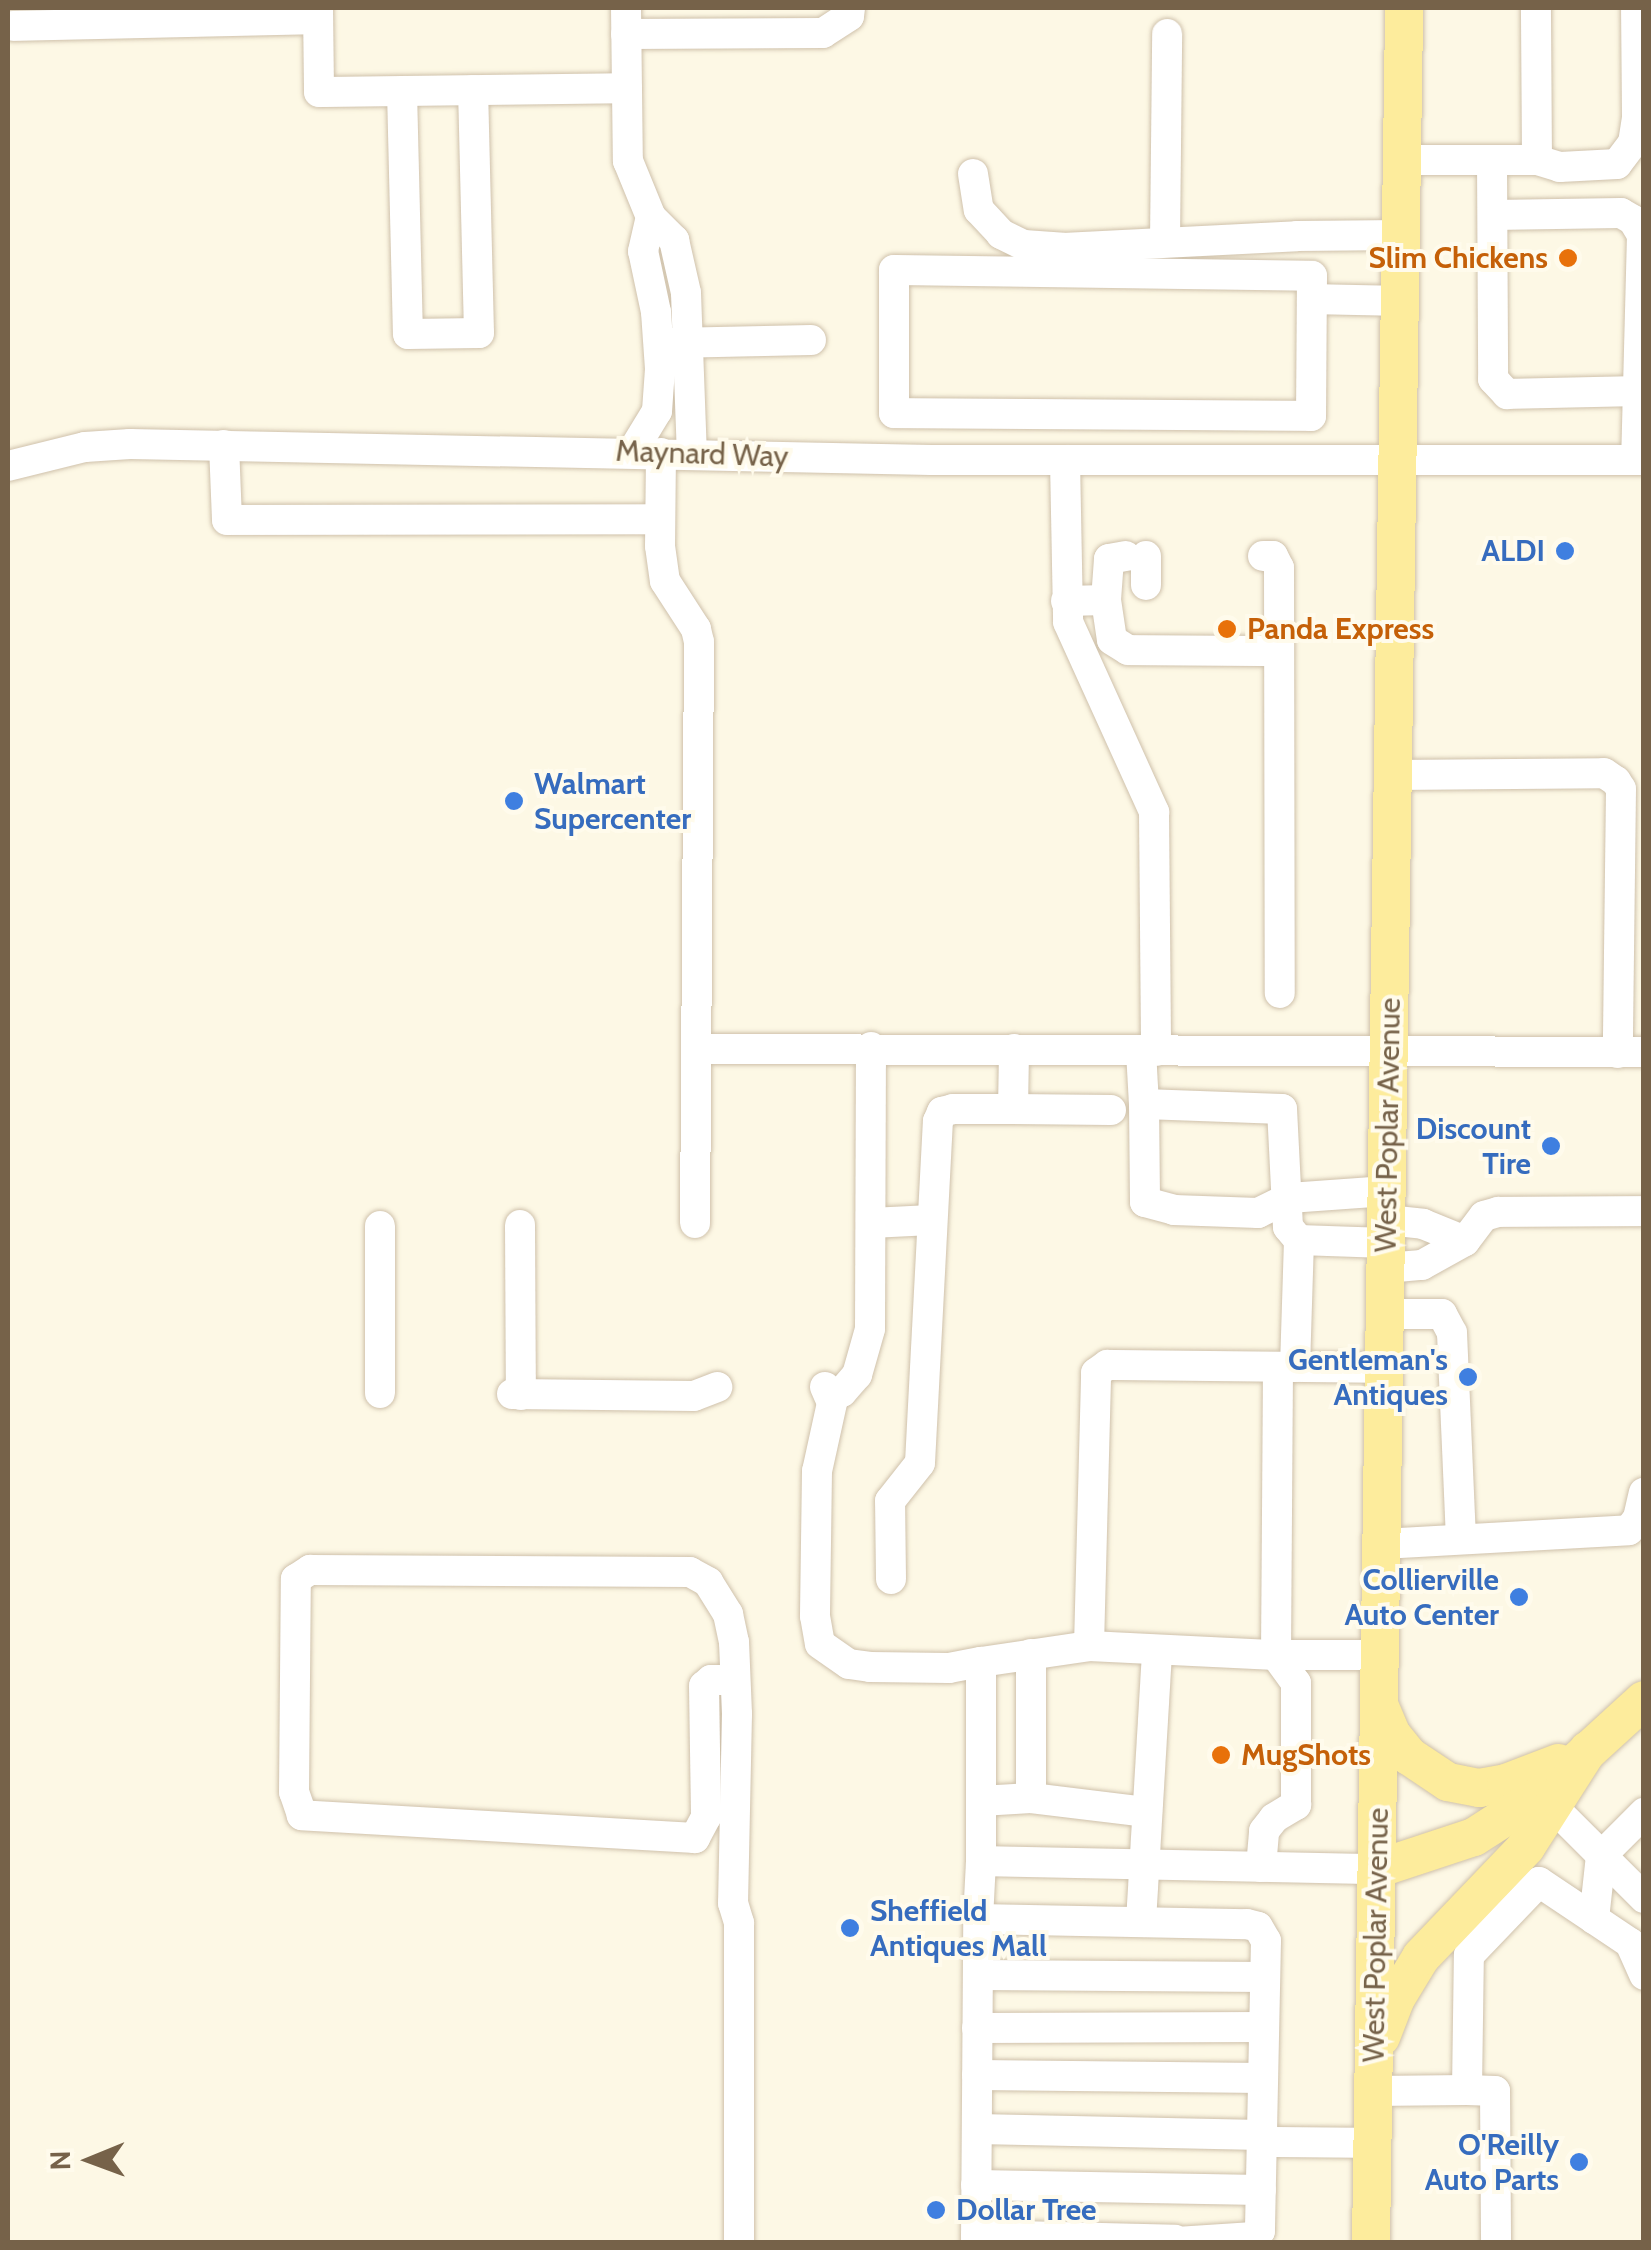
<!DOCTYPE html>
<style>
body{margin:0}
#map{position:relative;width:1651px;height:2250px;overflow:hidden;background:#fdf8e5;font-family:Cabin,sans-serif}
div>[style]{position:absolute}
.roads{filter:drop-shadow(0 0 2px #cfc1ab) drop-shadow(0 0 2px #cfc1ab)}
.minor>*{height:30px;margin:-15px;padding:0 15px;transform-origin:15px;border-radius:15px;background:#fff}
.major>*{height:38px;margin:-19px;padding:0 19px;transform-origin:19px;border-radius:19px;background:#fdec9c}
.dots>*{width:28px;height:28px;translate:-50% -50%;box-sizing:border-box;border:5px solid #fffbec;border-radius:50%}
span{translate:-50% -50%;white-space:nowrap;text-align:center;line-height:1.15;-webkit-text-stroke:8px #fffbec;paint-order:stroke}
.food-label{font-size:30px;color:#c56008;font-weight:700}
.right{translate:-100% -50%;text-align:right}
.left{translate:0 -50%;text-align:left}
.street-label{font-size:30px;color:#766249}
.shop-label{font-size:30px;color:#366cbe;font-weight:700}
.frame{position:absolute;inset:0;border:10px solid #766249;pointer-events:none}
.north{position:absolute;left:40px;top:2110px;width:100px;height:100px;-webkit-text-stroke:8px #fffbec;paint-order:stroke;rotate:269deg;font-size:28px;font-weight:700;line-height:40px;text-align:center;color:#766249}
.north::after{content:'';display:block;margin:auto;width:35px;height:45px;background:#766249;clip-path:polygon(50% 0,100% 100%,50% 72%,0 100%)}
</style>
<div id="map">
<div class="roads">
<div class="minor">
<i style="left:318px;top:8px;width:84px;rotate:89.3deg"></i>
<i style="left:319px;top:92px;width:308px;rotate:-0.7deg"></i>
<i style="left:626px;top:8px;width:153px;rotate:89.3deg"></i>
<i style="left:628px;top:161px;width:61px;rotate:67.7deg"></i>
<i style="left:651px;top:217px;width:33px;rotate:45deg"></i>
<i style="left:674px;top:240px;width:54px;rotate:77.2deg"></i>
<i style="left:686px;top:293px;width:161px;rotate:87.9deg"></i>
<i style="left:13px;top:26px;width:305px;rotate:-1.3deg"></i>
<i style="left:626px;top:34px;width:197px;rotate:-0.3deg"></i>
<i style="left:823px;top:33px;width:31px;rotate:-33deg"></i>
<i style="left:849px;top:16px;width:8px;rotate:-83deg"></i>
<i style="left:402px;top:91px;width:243px;rotate:88.6deg"></i>
<i style="left:408px;top:334px;width:71px;rotate:-0.8deg"></i>
<i style="left:479px;top:333px;width:243px;rotate:-91.4deg"></i>
<i style="left:1402px;top:160px;width:135px"></i>
<i style="left:1537px;top:160px;width:152px;rotate:-90.4deg"></i>
<i style="left:1537px;top:160px;width:24px;rotate:17deg"></i>
<i style="left:1560px;top:167px;width:57px;rotate:-3deg"></i>
<i style="left:1617px;top:164px;width:26px;rotate:-53deg"></i>
<i style="left:1633px;top:143px;width:26px;rotate:-81deg"></i>
<i style="left:1637px;top:117px;width:109px;rotate:-90.5deg"></i>
<i style="left:1492px;top:161px;width:218px;rotate:89.7deg"></i>
<i style="left:1493px;top:379px;width:21px;rotate:47deg"></i>
<i style="left:1507px;top:394px;width:129px;rotate:-1.3deg"></i>
<i style="left:973px;top:174px;width:36px;rotate:81deg"></i>
<i style="left:979px;top:210px;width:33px;rotate:47deg"></i>
<i style="left:1001px;top:234px;width:25px;rotate:26deg"></i>
<i style="left:1024px;top:245px;width:39px;rotate:4deg"></i>
<i style="left:1063px;top:248px;width:234px;rotate:-2.9deg"></i>
<i style="left:1297px;top:236px;width:104px;rotate:-0.6deg"></i>
<i style="left:1493px;top:215px;width:128px;rotate:-0.9deg"></i>
<i style="left:1621px;top:213px;width:14px;rotate:30deg"></i>
<i style="left:1633px;top:220px;width:17px;rotate:59deg"></i>
<i style="left:1642px;top:235px;width:225px;rotate:91.5deg"></i>
<i style="left:1165px;top:242px;width:208px;rotate:-89.4deg"></i>
<i style="left:894px;top:270px;width:418px;rotate:0.8deg"></i>
<i style="left:1312px;top:276px;width:140px;rotate:90.4deg"></i>
<i style="left:1311px;top:416px;width:417px;rotate:-179.6deg"></i>
<i style="left:894px;top:413px;width:143px;rotate:-90deg"></i>
<i style="left:1312px;top:299px;width:88px;rotate:1.3deg"></i>
<i style="left:671px;top:343px;width:140px;rotate:-1.2deg"></i>
<i style="left:224px;top:445px;width:75px;rotate:87.7deg"></i>
<i style="left:227px;top:520px;width:433px;rotate:-0.1deg"></i>
<i style="left:632px;top:452px;width:48px;rotate:-58.6deg"></i>
<i style="left:657px;top:411px;width:42px;rotate:-85.9deg"></i>
<i style="left:660px;top:369px;width:57px;rotate:-94deg"></i>
<i style="left:656px;top:312px;width:62px;rotate:-102deg"></i>
<i style="left:643px;top:251px;width:35px;rotate:-77deg"></i>
<i style="left:661px;top:453px;width:93px;rotate:90.6deg"></i>
<i style="left:660px;top:546px;width:35px;rotate:82deg"></i>
<i style="left:665px;top:581px;width:57px;rotate:57.1deg"></i>
<i style="left:696px;top:629px;width:13px;rotate:77deg"></i>
<i style="left:699px;top:642px;width:581px;rotate:90.39deg"></i>
<i style="left:1065px;top:460px;width:162px;rotate:88.9deg"></i>
<i style="left:1068px;top:622px;width:209px;rotate:65.6deg"></i>
<i style="left:1154px;top:812px;width:239px;rotate:89.5deg"></i>
<i style="left:8px;top:466px;width:79px;rotate:-13.9deg"></i>
<i style="left:85px;top:447px;width:45px;rotate:-3.8deg"></i>
<i style="left:130px;top:444px;width:801px;rotate:1.14deg"></i>
<i style="left:931px;top:460px;width:713px"></i>
<i style="left:1263px;top:556px;width:10px"></i>
<i style="left:1273px;top:556px;width:13px;rotate:63deg"></i>
<i style="left:1279px;top:568px;width:425px;rotate:89.9deg"></i>
<i style="left:1146px;top:585px;width:29px;rotate:-90deg"></i>
<i style="left:1106px;top:600px;width:41px;rotate:-85.8deg"></i>
<i style="left:1109px;top:559px;width:17px;rotate:-10deg"></i>
<i style="left:1066px;top:601px;width:40px;rotate:-1.4deg"></i>
<i style="left:1106px;top:600px;width:40px;rotate:81.5deg"></i>
<i style="left:1112px;top:640px;width:19px;rotate:32deg"></i>
<i style="left:1128px;top:650px;width:151px;rotate:0.4deg"></i>
<i style="left:1394px;top:775px;width:210px;rotate:-0.5deg"></i>
<i style="left:1604px;top:773px;width:14px;rotate:34deg"></i>
<i style="left:1616px;top:781px;width:9px;rotate:58deg"></i>
<i style="left:1621px;top:789px;width:264px;rotate:90.7deg"></i>
<i style="left:697px;top:1049px;width:947px;rotate:0.18deg"></i>
<i style="left:1141px;top:1051px;width:53px;rotate:86.8deg"></i>
<i style="left:1144px;top:1104px;width:138px;rotate:2.1deg"></i>
<i style="left:1282px;top:1109px;width:118px;rotate:87.1deg"></i>
<i style="left:1288px;top:1227px;width:17px;rotate:50deg"></i>
<i style="left:1299px;top:1240px;width:127px;rotate:91.8deg"></i>
<i style="left:1144px;top:1104px;width:98px;rotate:89.4deg"></i>
<i style="left:1145px;top:1202px;width:30px;rotate:15deg"></i>
<i style="left:1174px;top:1210px;width:84px;rotate:2deg"></i>
<i style="left:1258px;top:1213px;width:34px;rotate:-26deg"></i>
<i style="left:1289px;top:1198px;width:98px;rotate:-4.1deg"></i>
<i style="left:1013px;top:1109px;width:98px;rotate:0.6deg"></i>
<i style="left:1387px;top:1220px;width:36px;rotate:6deg"></i>
<i style="left:1423px;top:1224px;width:45px;rotate:22deg"></i>
<i style="left:871px;top:1223px;width:60px;rotate:-2.9deg"></i>
<i style="left:520px;top:1225px;width:170px;rotate:89.7deg"></i>
<i style="left:1299px;top:1240px;width:87px;rotate:2deg"></i>
<i style="left:1386px;top:1268px;width:36px;rotate:-5deg"></i>
<i style="left:1422px;top:1265px;width:49px;rotate:-29.2deg"></i>
<i style="left:1465px;top:1241px;width:31px;rotate:-53deg"></i>
<i style="left:1484px;top:1216px;width:15px;rotate:-16deg"></i>
<i style="left:1498px;top:1212px;width:146px;rotate:-0.4deg"></i>
<i style="left:1385px;top:1314px;width:57px"></i>
<i style="left:1442px;top:1314px;width:21px;rotate:62deg"></i>
<i style="left:1452px;top:1333px;width:206px;rotate:87.5deg"></i>
<i style="left:825px;top:1387px;width:17px;rotate:66deg"></i>
<i style="left:832px;top:1403px;width:70px;rotate:102.4deg"></i>
<i style="left:817px;top:1471px;width:145px;rotate:90.8deg"></i>
<i style="left:815px;top:1616px;width:28px;rotate:80deg"></i>
<i style="left:820px;top:1644px;width:35px;rotate:35deg"></i>
<i style="left:849px;top:1664px;width:21px;rotate:8deg"></i>
<i style="left:870px;top:1667px;width:79px;rotate:0.7deg"></i>
<i style="left:949px;top:1668px;width:33px;rotate:-11deg"></i>
<i style="left:830px;top:1392px;width:12px"></i>
<i style="left:842px;top:1392px;width:23px;rotate:-49deg"></i>
<i style="left:857px;top:1375px;width:48px;rotate:-74.2deg"></i>
<i style="left:870px;top:1329px;width:282px;rotate:-89.8deg"></i>
<i style="left:380px;top:1393px;width:167px;rotate:-90deg"></i>
<i style="left:512px;top:1394px;width:182px;rotate:0.6deg"></i>
<i style="left:694px;top:1396px;width:25px;rotate:-21deg"></i>
<i style="left:1382px;top:1544px;width:247px;rotate:-3.2deg"></i>
<i style="left:1629px;top:1530px;width:15px;rotate:-53deg"></i>
<i style="left:1638px;top:1518px;width:26px;rotate:-77deg"></i>
<i style="left:891px;top:1579px;width:78px;rotate:-90.7deg"></i>
<i style="left:890px;top:1501px;width:48px;rotate:-51.7deg"></i>
<i style="left:920px;top:1463px;width:342px;rotate:-87deg"></i>
<i style="left:938px;top:1121px;width:10px;rotate:-66deg"></i>
<i style="left:942px;top:1112px;width:11px;rotate:-15deg"></i>
<i style="left:953px;top:1109px;width:60px"></i>
<i style="left:1013px;top:1109px;width:60px;rotate:-89deg"></i>
<i style="left:1089px;top:1646px;width:273px;rotate:-88.5deg"></i>
<i style="left:1096px;top:1373px;width:14px;rotate:-36deg"></i>
<i style="left:1107px;top:1365px;width:277px;rotate:0.6deg"></i>
<i style="left:735px;top:1680px;width:24px;rotate:180deg"></i>
<i style="left:711px;top:1680px;width:9px;rotate:139deg"></i>
<i style="left:704px;top:1686px;width:131px;rotate:89.1deg"></i>
<i style="left:706px;top:1817px;width:24px;rotate:118deg"></i>
<i style="left:695px;top:1838px;width:394px;rotate:-176.7deg"></i>
<i style="left:302px;top:1815px;width:24px;rotate:-109deg"></i>
<i style="left:294px;top:1792px;width:213px;rotate:-89.5deg"></i>
<i style="left:296px;top:1579px;width:17px;rotate:-33deg"></i>
<i style="left:310px;top:1570px;width:380px;rotate:0.3deg"></i>
<i style="left:690px;top:1572px;width:21px;rotate:29deg"></i>
<i style="left:708px;top:1582px;width:38px;rotate:58deg"></i>
<i style="left:728px;top:1614px;width:29px;rotate:78deg"></i>
<i style="left:734px;top:1642px;width:72px;rotate:87.6deg"></i>
<i style="left:737px;top:1714px;width:189px;rotate:91.2deg"></i>
<i style="left:733px;top:1903px;width:21px;rotate:73deg"></i>
<i style="left:739px;top:1923px;width:319px;rotate:90deg"></i>
<i style="left:1536px;top:1790px;width:153px;rotate:45deg"></i>
<i style="left:1031px;top:1798px;width:117px;rotate:6.9deg"></i>
<i style="left:981px;top:1801px;width:50px;rotate:-3.4deg"></i>
<i style="left:1031px;top:1798px;width:144px;rotate:-90deg"></i>
<i style="left:981px;top:1861px;width:199px;rotate:-90deg"></i>
<i style="left:981px;top:1662px;width:109px;rotate:-8.4deg"></i>
<i style="left:1089px;top:1646px;width:187px;rotate:2.8deg"></i>
<i style="left:1276px;top:1655px;width:104px"></i>
<i style="left:1261px;top:1867px;width:36px;rotate:-85deg"></i>
<i style="left:1264px;top:1831px;width:16px;rotate:-52deg"></i>
<i style="left:1274px;top:1818px;width:26px;rotate:-31deg"></i>
<i style="left:1296px;top:1805px;width:122px;rotate:-90deg"></i>
<i style="left:1296px;top:1683px;width:34px;rotate:-126deg"></i>
<i style="left:1276px;top:1655px;width:288px;rotate:-89.6deg"></i>
<i style="left:978px;top:1919px;width:58px;rotate:-87deg"></i>
<i style="left:981px;top:1861px;width:396px;rotate:1.2deg"></i>
<i style="left:1594px;top:1919px;width:63px;rotate:-83.7deg"></i>
<i style="left:1601px;top:1856px;width:61px;rotate:-45deg"></i>
<i style="left:1141px;top:1922px;width:272px;rotate:-86.6deg"></i>
<i style="left:978px;top:1975px;width:287px;rotate:0.4deg"></i>
<i style="left:977px;top:2028px;width:287px;rotate:-0.2deg"></i>
<i style="left:977px;top:2075px;width:286px;rotate:0.6deg"></i>
<i style="left:1467px;top:2090px;width:28px;rotate:2deg"></i>
<i style="left:1495px;top:2091px;width:151px;rotate:89.6deg"></i>
<i style="left:1373px;top:2091px;width:94px;rotate:-0.6deg"></i>
<i style="left:1467px;top:2090px;width:135px;rotate:-89.2deg"></i>
<i style="left:1469px;top:1955px;width:101px;rotate:-46.2deg"></i>
<i style="left:1539px;top:1882px;width:110px;rotate:33.8deg"></i>
<i style="left:1630px;top:1943px;width:35px;rotate:66deg"></i>
<i style="left:977px;top:2129px;width:285px;rotate:1.2deg"></i>
<i style="left:1262px;top:2142px;width:110px;rotate:0.5deg"></i>
<i style="left:976px;top:2185px;width:285px;rotate:1deg"></i>
<i style="left:976px;top:2235px;width:199px;rotate:1.4deg"></i>
<i style="left:976px;top:2242px;width:323px;rotate:-89.6deg"></i>
<i style="left:978px;top:1919px;width:269px;rotate:1.1deg"></i>
<i style="left:1247px;top:1924px;width:11px;rotate:15deg"></i>
<i style="left:1258px;top:1927px;width:16px;rotate:60deg"></i>
<i style="left:1266px;top:1941px;width:290px;rotate:91.2deg"></i>
<i style="left:1260px;top:2231px;width:8px;rotate:135deg"></i>
<i style="left:1254px;top:2237px;width:78px;rotate:176.3deg"></i>
</div>
<div class="major">
<i style="left:1380px;top:1707px;width:30px;rotate:67deg"></i>
<i style="left:1392px;top:1735px;width:27px;rotate:51deg"></i>
<i style="left:1409px;top:1756px;width:47px;rotate:33.7deg"></i>
<i style="left:1448px;top:1782px;width:32px;rotate:11deg"></i>
<i style="left:1479px;top:1788px;width:27px;rotate:-10deg"></i>
<i style="left:1506px;top:1783px;width:56px;rotate:-21deg"></i>
<i style="left:1377px;top:1869px;width:102px;rotate:-18.3deg"></i>
<i style="left:1474px;top:1837px;width:80px;rotate:-32.7deg"></i>
<i style="left:1541px;top:1794px;width:139px;rotate:-42.4deg"></i>
<i style="left:1381px;top:2037px;width:40px;rotate:-69deg"></i>
<i style="left:1395px;top:2000px;width:50px;rotate:-58.8deg"></i>
<i style="left:1421px;top:1957px;width:152px;rotate:-46.3deg"></i>
<i style="left:1526px;top:1847px;width:115px;rotate:-57.4deg"></i>
<i style="left:1371px;top:2242px;width:2234px;rotate:-89.15deg"></i>
</div>
</div>
<div class="dots">
<i style="left:1568px;top:258px;background:#e8710a"></i>
<i style="left:1565px;top:551px;background:#3f7fe0"></i>
<i style="left:1227px;top:629px;background:#e8710a"></i>
<i style="left:514px;top:801px;background:#3f7fe0"></i>
<i style="left:1551px;top:1146px;background:#3f7fe0"></i>
<i style="left:1468px;top:1377px;background:#3f7fe0"></i>
<i style="left:1519px;top:1597px;background:#3f7fe0"></i>
<i style="left:1221px;top:1755px;background:#e8710a"></i>
<i style="left:850px;top:1928px;background:#3f7fe0"></i>
<i style="left:1579px;top:2162px;background:#3f7fe0"></i>
<i style="left:936px;top:2210px;background:#3f7fe0"></i>
</div>
<div class="food-label">
<span class="right" style="left:1548px;top:258px">Slim Chickens</span>
<span class="left" style="left:1247px;top:629px">Panda Express</span>
<span class="left" style="left:1241px;top:1755px">MugShots</span>
</div>
<div class="street-label">
<span style="left:702px;top:454px;rotate:2deg">Maynard Way</span>
<span style="left:1388px;top:1125px;rotate:-89deg">West Poplar Avenue</span>
<span style="left:1376px;top:1935px;rotate:-89deg">West Poplar Avenue</span>
</div>
<div class="shop-label">
<span class="right" style="left:1545px;top:551px">ALDI</span>
<span class="left" style="left:534px;top:801px">Walmart<br>Supercenter</span>
<span class="right" style="left:1531px;top:1146px">Discount<br>Tire</span>
<span class="right" style="left:1448px;top:1377px">Gentleman's<br>Antiques</span>
<span class="right" style="left:1499px;top:1597px">Collierville<br>Auto Center</span>
<span class="left" style="left:870px;top:1928px">Sheffield<br>Antiques Mall</span>
<span class="right" style="left:1559px;top:2162px">O'Reilly<br>Auto Parts</span>
<span class="left" style="left:956px;top:2210px">Dollar Tree</span>
</div>
<div class="frame"></div>
<div class="north">N</div>
</div>
